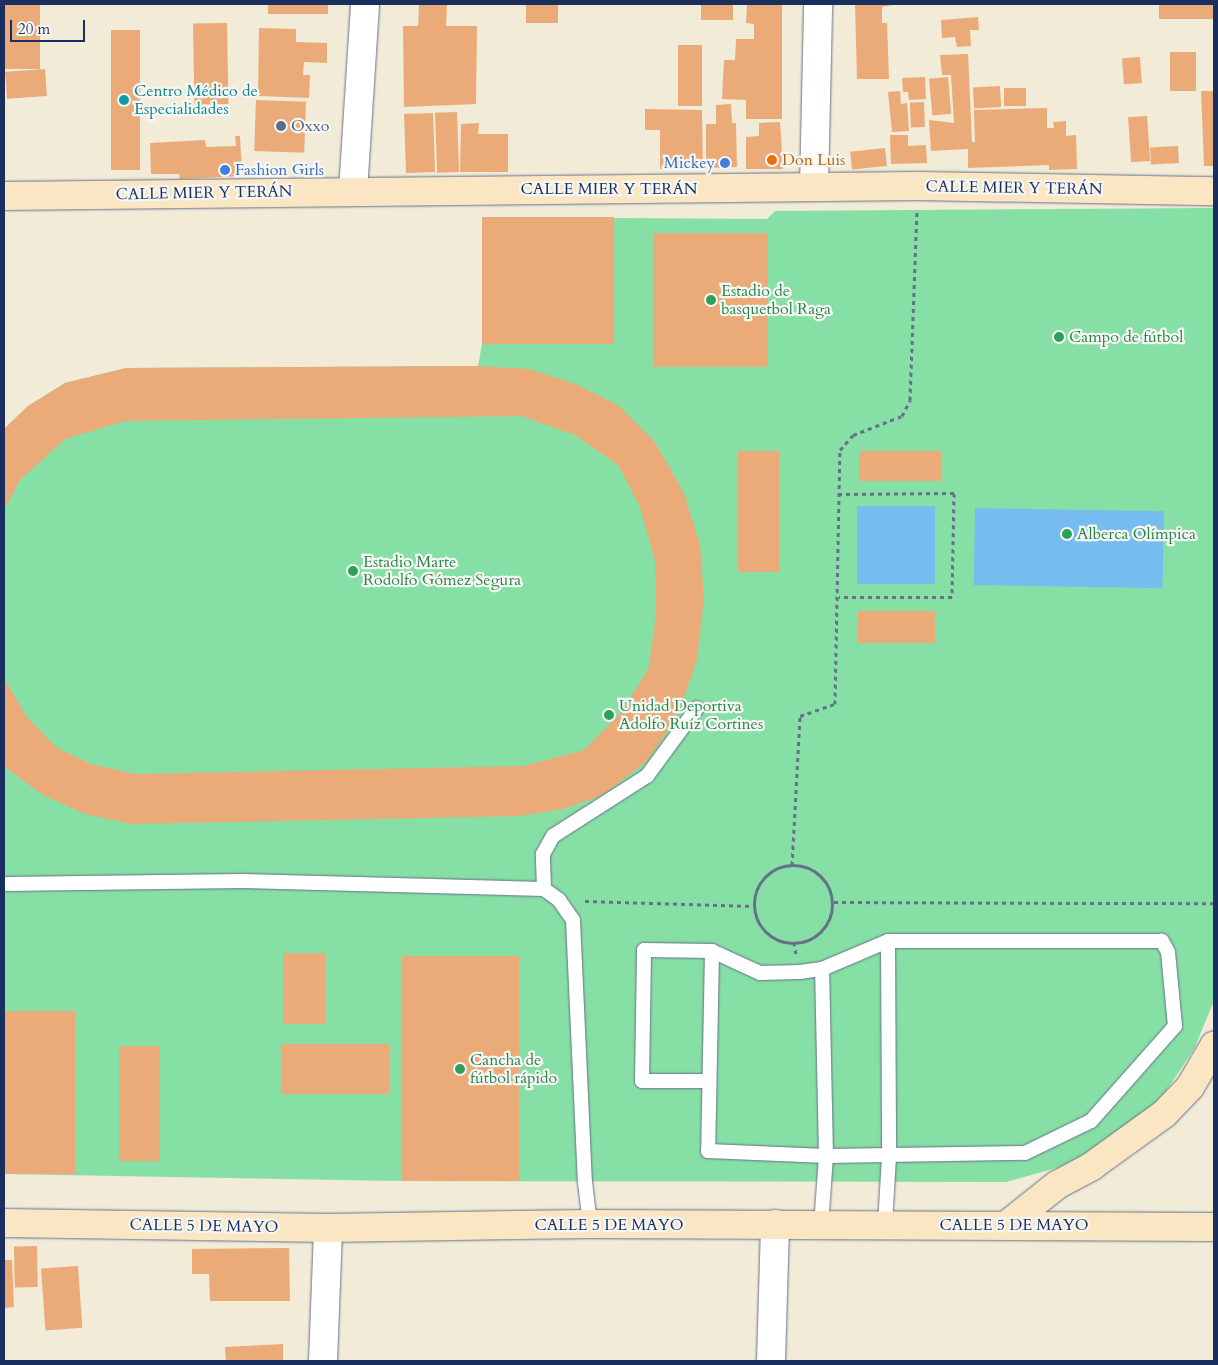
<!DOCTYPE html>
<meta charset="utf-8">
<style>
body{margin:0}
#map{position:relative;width:1218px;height:1365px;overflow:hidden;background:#f1ebd8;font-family:Cardo,serif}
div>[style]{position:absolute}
.green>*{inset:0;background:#86e0a5}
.water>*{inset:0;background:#77bcee;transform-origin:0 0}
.building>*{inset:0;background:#ebab78;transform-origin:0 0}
.path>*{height:3px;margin-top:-1.5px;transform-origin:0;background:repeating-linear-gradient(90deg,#667189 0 4px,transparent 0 8px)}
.path>.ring{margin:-1.5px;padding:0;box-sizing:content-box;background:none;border:3px solid #667189;border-radius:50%}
.roads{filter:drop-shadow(0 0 1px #667189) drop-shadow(0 0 1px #667189)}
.service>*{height:14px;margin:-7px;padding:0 7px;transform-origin:7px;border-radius:7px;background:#fff}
.minor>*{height:28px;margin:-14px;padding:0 14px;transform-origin:14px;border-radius:14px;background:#fff}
.tertiary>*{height:28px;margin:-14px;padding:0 14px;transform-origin:14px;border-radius:14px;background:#fff}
.secondary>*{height:28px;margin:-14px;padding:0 14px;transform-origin:14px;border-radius:14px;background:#fbe6c4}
.dots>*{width:14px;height:14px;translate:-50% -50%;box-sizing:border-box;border:2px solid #f6f6f2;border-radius:50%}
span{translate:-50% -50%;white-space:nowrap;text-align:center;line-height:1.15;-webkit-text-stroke:4.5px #f6f6f2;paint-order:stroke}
.culture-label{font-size:16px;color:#0d838f}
.left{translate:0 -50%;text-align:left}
.service-label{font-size:16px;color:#4e5e75}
.food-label{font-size:16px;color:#c56008}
.shop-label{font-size:16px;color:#366cbe}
.right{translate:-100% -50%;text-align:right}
.street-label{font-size:16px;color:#1b2f5e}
.leisure-label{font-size:16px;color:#27864d}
.frame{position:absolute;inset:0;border:5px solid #1b2f5e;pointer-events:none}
.scale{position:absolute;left:10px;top:20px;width:75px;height:22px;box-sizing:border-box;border:2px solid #1b2f5e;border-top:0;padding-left:6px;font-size:15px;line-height:18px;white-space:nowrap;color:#1b2f5e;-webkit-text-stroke:4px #f6f6f2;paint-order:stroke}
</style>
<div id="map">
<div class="green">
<i style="clip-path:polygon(1214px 208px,1214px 1001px,1194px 1049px,1162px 1097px,1116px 1135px,1070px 1164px,1006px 1182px,400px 1181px,4px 1174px,4px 429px,28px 406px,65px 383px,126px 368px,478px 366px,482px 344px,482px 217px,767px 219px,775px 211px)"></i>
</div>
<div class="water">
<i style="left:857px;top:506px;width:78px;height:78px"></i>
<i style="left:975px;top:508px;width:189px;height:77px;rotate:1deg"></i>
</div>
<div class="building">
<i style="left:4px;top:4px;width:36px;height:65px"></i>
<i style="left:268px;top:4px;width:60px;height:10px"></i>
<i style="clip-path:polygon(419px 4px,447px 4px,446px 26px,477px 26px,476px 104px,404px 107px,403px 26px,418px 26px)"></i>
<i style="left:526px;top:4px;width:32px;height:19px"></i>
<i style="left:701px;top:4px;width:32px;height:16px"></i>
<i style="clip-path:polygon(747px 4px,782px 4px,782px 119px,746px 119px,746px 100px,722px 99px,724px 60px,735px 60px,736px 39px,754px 39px,754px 24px,746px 23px)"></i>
<i style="clip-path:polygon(855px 4px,898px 4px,882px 7px,882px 23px,887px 23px,889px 79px,857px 79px)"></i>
<i style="left:1159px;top:4px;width:55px;height:15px"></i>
<i style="clip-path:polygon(978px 17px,979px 30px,970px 30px,971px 46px,957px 47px,955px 37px,942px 38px,941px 20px)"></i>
<i style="left:227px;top:23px;width:81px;height:34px;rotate:89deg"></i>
<i style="clip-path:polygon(259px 28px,296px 29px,296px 42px,327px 43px,327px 63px,304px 62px,303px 75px,310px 75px,309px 98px,258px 96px)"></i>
<i style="left:111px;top:30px;width:29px;height:140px"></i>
<i style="left:678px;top:45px;width:24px;height:61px"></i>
<i style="left:1170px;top:52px;width:26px;height:39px"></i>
<i style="clip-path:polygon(968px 54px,972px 142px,975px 142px,974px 110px,1047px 108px,1047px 128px,1054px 128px,1053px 122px,1066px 121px,1066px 136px,1076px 135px,1077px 169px,1049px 170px,1049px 165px,968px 168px,968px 149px,931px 151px,929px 120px,954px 123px,951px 75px,942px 75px,940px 55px)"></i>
<i style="left:1140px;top:57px;width:26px;height:18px;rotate:86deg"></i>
<i style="left:45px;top:69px;width:27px;height:40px;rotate:86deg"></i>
<i style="clip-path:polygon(925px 77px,926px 99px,909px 100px,908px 92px,903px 92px,902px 78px)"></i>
<i style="left:948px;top:77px;width:37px;height:19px;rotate:85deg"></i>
<i style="left:1000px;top:86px;width:21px;height:27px;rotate:87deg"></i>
<i style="left:1004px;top:88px;width:22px;height:18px"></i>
<i style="clip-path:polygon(900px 91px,901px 104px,907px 103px,909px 131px,892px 132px,888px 92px)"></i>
<i style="clip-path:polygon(1201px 91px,1214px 91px,1214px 166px,1204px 166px)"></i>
<i style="left:256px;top:100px;width:50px;height:51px;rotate:2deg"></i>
<i style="left:924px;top:102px;width:25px;height:14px;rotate:88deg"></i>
<i style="clip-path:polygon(731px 104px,732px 123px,736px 123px,737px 167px,706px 168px,706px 124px,716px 124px,716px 105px)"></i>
<i style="clip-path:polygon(645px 109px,702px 110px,703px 169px,660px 169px,660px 130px,645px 130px)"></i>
<i style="left:457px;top:112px;width:60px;height:22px;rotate:88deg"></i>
<i style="left:433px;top:113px;width:59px;height:29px;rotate:88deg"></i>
<i style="left:1147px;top:116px;width:45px;height:19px;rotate:86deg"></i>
<i style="clip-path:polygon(780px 122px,783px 169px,746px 169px,746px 137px,759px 136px,759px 123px)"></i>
<i style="clip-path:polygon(479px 123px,478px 134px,508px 134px,508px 172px,460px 172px,461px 124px)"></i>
<i style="clip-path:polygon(890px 135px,908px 135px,908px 146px,926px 145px,927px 163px,891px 164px)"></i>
<i style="clip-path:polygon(235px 136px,240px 136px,242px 176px,180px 179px,179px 174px,151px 174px,150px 143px,205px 140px,206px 147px,236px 146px)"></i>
<i style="left:1178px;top:146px;width:17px;height:28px;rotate:87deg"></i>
<i style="left:885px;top:148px;width:18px;height:35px;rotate:84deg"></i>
<i style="left:482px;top:217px;width:132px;height:127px"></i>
<i style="left:653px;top:233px;width:115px;height:134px"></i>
<i style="clip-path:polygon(478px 366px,529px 369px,578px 385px,619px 406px,654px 441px,684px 493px,700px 545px,704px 598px,697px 660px,677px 717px,647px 761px,601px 796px,563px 809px,520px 816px,132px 824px,85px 814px,43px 795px,9px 770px,4px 764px,4px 678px,26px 716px,56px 747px,90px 764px,136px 774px,524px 766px,584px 750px,622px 712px,649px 667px,656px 614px,655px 561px,640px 507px,618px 465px,575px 435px,521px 416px,125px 421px,65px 439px,20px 480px,4px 511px,4px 429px,28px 406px,65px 383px,126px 368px)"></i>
<i style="left:738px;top:451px;width:41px;height:121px"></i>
<i style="left:859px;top:451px;width:82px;height:30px"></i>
<i style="left:935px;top:611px;width:32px;height:77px;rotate:90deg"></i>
<i style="left:283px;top:953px;width:42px;height:71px"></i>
<i style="left:402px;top:956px;width:117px;height:225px"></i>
<i style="left:4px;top:1011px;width:71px;height:163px"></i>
<i style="left:281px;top:1044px;width:108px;height:50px"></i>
<i style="left:119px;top:1046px;width:41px;height:115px"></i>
<i style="left:37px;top:1246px;width:41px;height:23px;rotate:89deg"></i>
<i style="clip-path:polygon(289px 1248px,290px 1301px,210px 1301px,209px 1274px,192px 1274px,192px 1249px)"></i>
<i style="clip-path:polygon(4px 1260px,12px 1260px,14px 1307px,4px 1308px)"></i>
<i style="left:78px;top:1266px;width:62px;height:37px;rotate:86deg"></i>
<i style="clip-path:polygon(283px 1344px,283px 1361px,226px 1361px,225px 1347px)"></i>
</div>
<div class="path">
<i style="left:838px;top:494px;width:116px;rotate:-0.5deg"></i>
<i style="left:954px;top:493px;width:104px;rotate:91.1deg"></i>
<i style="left:952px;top:597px;width:113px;rotate:180deg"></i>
<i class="ring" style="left:754px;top:865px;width:75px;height:75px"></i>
<i style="left:792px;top:865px;width:149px;rotate:-86.9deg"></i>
<i style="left:800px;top:716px;width:37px;rotate:-19deg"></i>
<i style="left:835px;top:704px;width:254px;rotate:-88.9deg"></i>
<i style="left:840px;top:450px;width:20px;rotate:-49deg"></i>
<i style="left:853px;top:435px;width:53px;rotate:-21.2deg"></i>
<i style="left:902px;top:416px;width:18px;rotate:-63deg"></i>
<i style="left:910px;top:400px;width:188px;rotate:-87.9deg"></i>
<i style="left:585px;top:901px;width:168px;rotate:1.7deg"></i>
<i style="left:834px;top:902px;width:380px;rotate:0.2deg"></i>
<i style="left:794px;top:942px;width:12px;rotate:81deg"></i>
</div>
<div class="roads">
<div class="service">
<i style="left:4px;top:884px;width:239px;rotate:-0.7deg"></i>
<i style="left:243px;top:881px;width:301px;rotate:1.5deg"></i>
<i style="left:544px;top:889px;width:35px;rotate:-92deg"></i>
<i style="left:543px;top:854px;width:21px;rotate:-61deg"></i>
<i style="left:553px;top:836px;width:112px;rotate:-32.6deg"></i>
<i style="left:647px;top:776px;width:84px;rotate:-53.7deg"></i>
<i style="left:544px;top:889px;width:19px;rotate:36deg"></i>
<i style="left:559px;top:900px;width:24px;rotate:55deg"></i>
<i style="left:573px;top:920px;width:262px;rotate:87.4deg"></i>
<i style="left:585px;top:1182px;width:42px;rotate:83.2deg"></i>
<i style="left:712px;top:951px;width:200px;rotate:91.1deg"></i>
<i style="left:708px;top:1151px;width:118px;rotate:2.4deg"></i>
<i style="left:826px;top:1156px;width:199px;rotate:-0.9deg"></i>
<i style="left:1025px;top:1153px;width:73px;rotate:-25.9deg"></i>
<i style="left:1091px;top:1121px;width:127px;rotate:-48.5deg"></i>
<i style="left:1175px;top:1026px;width:74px;rotate:-95.4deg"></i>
<i style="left:1168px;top:952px;width:13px;rotate:-119deg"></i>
<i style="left:1162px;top:941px;width:274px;rotate:180deg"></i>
<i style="left:709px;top:1081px;width:67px;rotate:180deg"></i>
<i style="left:642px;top:1081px;width:131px;rotate:-89.1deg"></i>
<i style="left:644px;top:950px;width:68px;rotate:0.8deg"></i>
<i style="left:712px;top:951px;width:53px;rotate:24.6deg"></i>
<i style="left:760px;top:973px;width:40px;rotate:-1.4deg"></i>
<i style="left:800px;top:972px;width:22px;rotate:-8deg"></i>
<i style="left:822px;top:969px;width:72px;rotate:-23deg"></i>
<i style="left:888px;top:941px;width:216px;rotate:89.7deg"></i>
<i style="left:889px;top:1157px;width:67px;rotate:93.4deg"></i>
<i style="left:821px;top:1226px;width:70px;rotate:-85.9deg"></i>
<i style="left:826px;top:1156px;width:187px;rotate:-91.2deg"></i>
</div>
<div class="minor">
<i style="left:814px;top:187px;width:183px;rotate:-88.7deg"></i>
<i style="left:353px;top:191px;width:187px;rotate:-86.3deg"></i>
<i style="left:771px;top:1361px;width:137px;rotate:-88.3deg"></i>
</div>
<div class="tertiary">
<i style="left:323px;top:1361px;width:133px;rotate:-87.8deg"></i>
</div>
<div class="secondary">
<i style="left:4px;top:196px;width:914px;rotate:-0.63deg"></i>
<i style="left:918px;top:186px;width:296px;rotate:1deg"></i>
<i style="left:4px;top:1223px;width:324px;rotate:0.9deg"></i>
<i style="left:328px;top:1228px;width:262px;rotate:-0.9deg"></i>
<i style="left:590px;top:1224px;width:624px;rotate:0.28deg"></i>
<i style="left:1008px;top:1224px;width:63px;rotate:-38.5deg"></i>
<i style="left:1057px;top:1185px;width:40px;rotate:-28deg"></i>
<i style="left:1092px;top:1166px;width:89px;rotate:-35.8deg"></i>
<i style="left:1164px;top:1114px;width:37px;rotate:-46deg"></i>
<i style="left:1190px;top:1087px;width:48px;rotate:-59.7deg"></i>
</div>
</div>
<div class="dots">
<i style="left:124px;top:100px;background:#0f9aa8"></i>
<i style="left:281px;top:126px;background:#5c6f8a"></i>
<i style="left:772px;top:160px;background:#e8710a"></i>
<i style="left:725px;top:163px;background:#3f7fe0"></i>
<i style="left:225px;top:170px;background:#3f7fe0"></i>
<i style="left:711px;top:300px;background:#2e9e5b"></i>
<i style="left:1059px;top:337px;background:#2e9e5b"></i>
<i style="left:1067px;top:534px;background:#2e9e5b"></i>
<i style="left:353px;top:571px;background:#2e9e5b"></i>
<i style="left:609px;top:715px;background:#2e9e5b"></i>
<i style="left:460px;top:1069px;background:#2e9e5b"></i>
</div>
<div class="culture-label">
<span class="left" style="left:134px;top:100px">Centro Médico de<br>Especialidades</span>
</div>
<div class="service-label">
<span class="left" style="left:291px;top:126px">Oxxo</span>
</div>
<div class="food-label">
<span class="left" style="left:782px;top:160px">Don Luis</span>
</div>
<div class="shop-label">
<span class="right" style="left:715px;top:163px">Mickey</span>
<span class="left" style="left:235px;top:170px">Fashion Girls</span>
</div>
<div class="street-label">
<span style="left:1014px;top:188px;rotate:1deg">CALLE MIER Y TERÁN</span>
<span style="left:609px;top:189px">CALLE MIER Y TERÁN</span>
<span style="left:204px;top:193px;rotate:-1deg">CALLE MIER Y TERÁN</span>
<span style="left:609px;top:1225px">CALLE 5 DE MAYO</span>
<span style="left:1014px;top:1225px">CALLE 5 DE MAYO</span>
<span style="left:204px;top:1226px;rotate:1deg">CALLE 5 DE MAYO</span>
</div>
<div class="leisure-label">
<span class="left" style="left:721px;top:300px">Estadio de<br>basquetbol Raga</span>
<span class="left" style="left:1069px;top:337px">Campo de fútbol</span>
<span class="left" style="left:1077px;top:534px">Alberca Olímpica</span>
<span class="left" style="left:363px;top:571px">Estadio Marte<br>Rodolfo Gómez Segura</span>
<span class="left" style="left:619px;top:715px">Unidad Deportiva<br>Adolfo Ruíz Cortines</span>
<span class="left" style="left:470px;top:1069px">Cancha de<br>fútbol rápido</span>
</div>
<div class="frame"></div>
<div class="scale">20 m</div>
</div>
